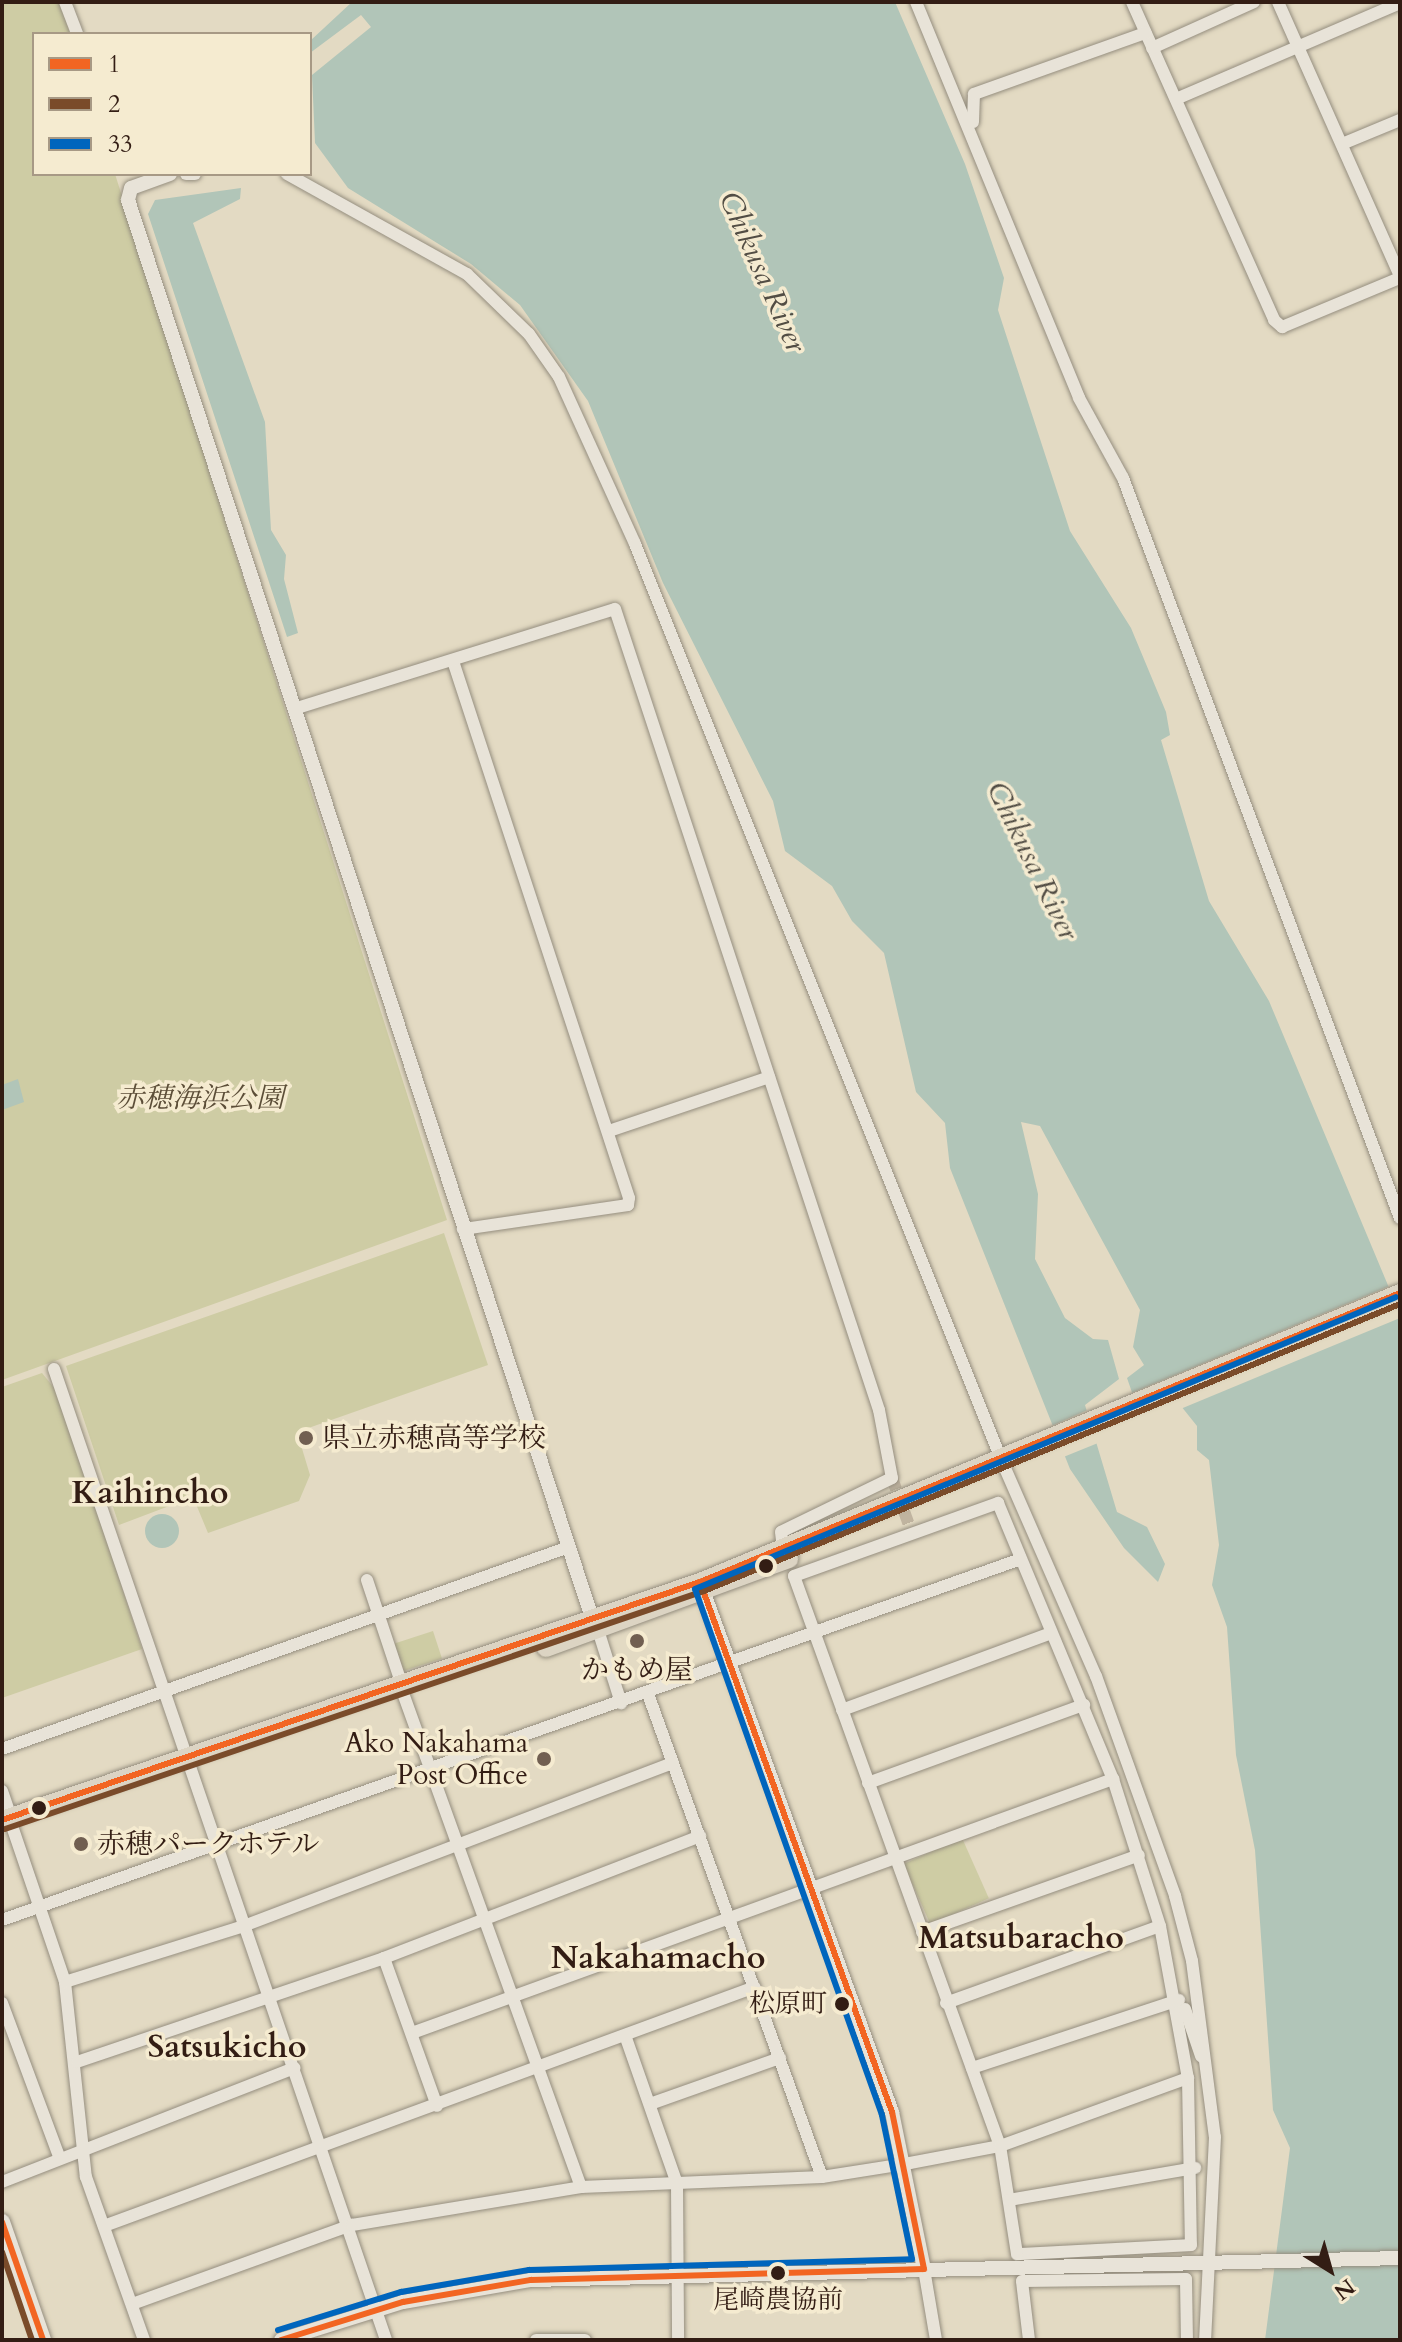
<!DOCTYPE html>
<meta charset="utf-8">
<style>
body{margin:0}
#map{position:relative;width:1402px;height:2342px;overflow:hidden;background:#e3dac3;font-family:Cardo,"Noto Serif JP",serif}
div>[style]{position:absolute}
.green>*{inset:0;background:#cecca4;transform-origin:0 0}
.water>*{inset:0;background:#b1c5b8}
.round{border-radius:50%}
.pier>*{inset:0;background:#e3dac3}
.minor-tunnel>*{height:12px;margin-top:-6px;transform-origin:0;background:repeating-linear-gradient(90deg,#c0b4a0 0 12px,transparent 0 18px)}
.roads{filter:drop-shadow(0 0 2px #958e7f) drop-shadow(0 0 2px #958e7f)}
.minor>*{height:12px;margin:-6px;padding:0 6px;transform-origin:6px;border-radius:6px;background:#e8e3d8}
.tertiary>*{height:14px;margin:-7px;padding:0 7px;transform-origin:7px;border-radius:7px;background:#e8e3d8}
.secondary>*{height:16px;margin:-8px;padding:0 8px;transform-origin:8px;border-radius:8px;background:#e8e3d8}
.primary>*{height:18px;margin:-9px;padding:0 9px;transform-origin:9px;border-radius:9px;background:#dcd4c3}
.bus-1>*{height:6px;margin:-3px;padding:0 3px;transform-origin:3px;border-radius:3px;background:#f26522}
.bus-2>*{height:6px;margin:-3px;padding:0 3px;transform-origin:3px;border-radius:3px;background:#7a4b2a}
.bus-3>*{height:6px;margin:-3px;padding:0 3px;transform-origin:3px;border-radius:3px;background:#0065bd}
.dots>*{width:22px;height:22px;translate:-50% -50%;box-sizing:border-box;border:4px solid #f5ebd0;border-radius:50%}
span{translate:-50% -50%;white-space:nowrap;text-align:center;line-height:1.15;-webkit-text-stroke:7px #f5ebd0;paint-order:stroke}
.bus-label{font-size:26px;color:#331d14}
.right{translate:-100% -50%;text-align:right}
.park-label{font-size:28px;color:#5c4e38;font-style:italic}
.poi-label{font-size:28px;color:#331d14}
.left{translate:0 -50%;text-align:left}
.water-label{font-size:30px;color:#524d44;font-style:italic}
.quarter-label{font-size:32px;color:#331d14;font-weight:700}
.frame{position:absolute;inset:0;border:4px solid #331d14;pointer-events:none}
.legend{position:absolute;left:32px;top:32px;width:280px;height:144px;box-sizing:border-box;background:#f5ebd0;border:2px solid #a79985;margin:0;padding:10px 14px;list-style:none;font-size:24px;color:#331d14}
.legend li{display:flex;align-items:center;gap:16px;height:40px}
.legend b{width:40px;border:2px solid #a79985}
.north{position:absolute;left:1290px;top:2230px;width:80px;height:80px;-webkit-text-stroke:6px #f5ebd0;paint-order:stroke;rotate:143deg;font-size:22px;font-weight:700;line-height:32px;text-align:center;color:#331d14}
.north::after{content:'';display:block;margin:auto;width:28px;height:36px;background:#331d14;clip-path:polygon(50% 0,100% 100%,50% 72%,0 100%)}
</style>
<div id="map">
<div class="green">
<i style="clip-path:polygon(2px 2px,60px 2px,70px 34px,34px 34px,34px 174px,115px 174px,447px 1220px,2px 1380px)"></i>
<i style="clip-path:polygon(444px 1233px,488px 1365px,297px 1432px,310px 1475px,299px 1501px,208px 1533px,193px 1497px,119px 1525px,66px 1366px)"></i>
<i style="clip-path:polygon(42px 1373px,59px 1394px,142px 1649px,2px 1698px,2px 1387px)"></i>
<i style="left:433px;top:1631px;width:29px;height:42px;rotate:72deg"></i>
<i style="left:962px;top:1838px;width:66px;height:64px;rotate:66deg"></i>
</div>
<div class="water">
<i style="clip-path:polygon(352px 2px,895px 2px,965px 164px,1004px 278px,998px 310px,1070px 531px,1131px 628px,1166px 712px,1170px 735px,1161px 740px,1209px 901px,1269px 1001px,1400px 1314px,1400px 2340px,1265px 2340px,1290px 2148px,1273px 2110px,1255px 1850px,1236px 1755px,1227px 1627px,1212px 1585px,1219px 1545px,1209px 1460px,1197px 1450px,1197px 1426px,1181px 1406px,1135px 1401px,1127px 1378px,1144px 1365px,1133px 1347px,1140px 1310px,1040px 1126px,1021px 1122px,1038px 1194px,1035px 1259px,1065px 1318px,1093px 1339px,1108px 1340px,1119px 1379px,1085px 1405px,1117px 1512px,1147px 1527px,1165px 1564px,1158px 1582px,1124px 1548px,1070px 1469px,950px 1168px,945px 1123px,916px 1092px,884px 953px,852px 921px,832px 886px,785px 851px,773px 801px,663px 583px,588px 401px,520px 305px,471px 264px,348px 188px,315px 143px,312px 75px,371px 27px,361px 15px,310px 53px,310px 41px)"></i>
<i style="clip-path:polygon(241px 188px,240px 199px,193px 223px,265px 422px,271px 530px,286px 555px,284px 579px,298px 633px,287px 637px,148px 214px,155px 200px)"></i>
<i style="clip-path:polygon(18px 1079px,24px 1102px,2px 1110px,2px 1085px)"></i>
<i class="round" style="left:145px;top:1514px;width:34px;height:34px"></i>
</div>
<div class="pier">
<i style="clip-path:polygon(1392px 1285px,1400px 1318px,1178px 1410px,1132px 1402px,1129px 1394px)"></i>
<i style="clip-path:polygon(1090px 1409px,1098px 1443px,1061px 1458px,1049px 1427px)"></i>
</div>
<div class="minor-tunnel">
<i style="left:892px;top:1478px;width:50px;rotate:70.1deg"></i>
</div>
<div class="roads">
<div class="minor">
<i style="left:65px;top:2px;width:34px;rotate:69deg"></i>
<i style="left:916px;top:2px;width:428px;rotate:67.6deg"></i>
<i style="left:1079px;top:398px;width:91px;rotate:61.2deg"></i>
<i style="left:1123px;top:478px;width:790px;rotate:69.48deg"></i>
<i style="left:1132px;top:2px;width:348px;rotate:65.9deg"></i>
<i style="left:1274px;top:320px;width:11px;rotate:41deg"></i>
<i style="left:1282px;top:327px;width:128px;rotate:-22.6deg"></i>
<i style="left:1278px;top:2px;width:300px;rotate:66deg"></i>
<i style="left:1152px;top:48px;width:112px;rotate:-24.3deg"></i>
<i style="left:1176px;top:99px;width:244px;rotate:-23.2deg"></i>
<i style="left:973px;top:122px;width:28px;rotate:-88deg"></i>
<i style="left:974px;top:94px;width:182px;rotate:-19.6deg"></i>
<i style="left:1342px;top:144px;width:63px;rotate:-22.5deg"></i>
<i style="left:186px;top:174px;width:9px"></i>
<i style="left:287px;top:174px;width:206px;rotate:29.1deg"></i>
<i style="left:467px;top:274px;width:86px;rotate:44.1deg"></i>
<i style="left:529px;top:334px;width:52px;rotate:55.1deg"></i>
<i style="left:559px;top:377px;width:183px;rotate:65.5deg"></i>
<i style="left:635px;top:544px;width:985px;rotate:68.2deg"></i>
<i style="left:1001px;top:1459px;width:237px;rotate:66.4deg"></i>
<i style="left:1096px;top:1676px;width:234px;rotate:70.2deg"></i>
<i style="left:1175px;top:1896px;width:67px;rotate:75.3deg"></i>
<i style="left:1192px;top:1961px;width:177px;rotate:82.6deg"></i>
<i style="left:1215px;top:2137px;width:203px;rotate:92.8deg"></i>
<i style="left:453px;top:661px;width:565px;rotate:71.85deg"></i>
<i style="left:629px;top:1198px;width:7px;rotate:98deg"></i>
<i style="left:628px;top:1205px;width:167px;rotate:171.7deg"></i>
<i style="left:294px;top:709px;width:336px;rotate:-17.3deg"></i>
<i style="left:615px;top:609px;width:843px;rotate:71.76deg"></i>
<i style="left:879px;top:1410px;width:69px;rotate:79.2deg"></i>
<i style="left:892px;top:1478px;width:123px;rotate:154.1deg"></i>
<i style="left:781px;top:1532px;width:16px;rotate:83deg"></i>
<i style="left:609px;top:1131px;width:169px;rotate:-18.6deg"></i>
<i style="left:54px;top:1369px;width:1026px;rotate:71.12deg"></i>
<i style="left:998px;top:1503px;width:299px;rotate:67.4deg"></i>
<i style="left:1113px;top:1779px;width:154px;rotate:72.3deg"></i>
<i style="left:1160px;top:1926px;width:155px;rotate:79.6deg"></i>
<i style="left:1188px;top:2078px;width:167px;rotate:89deg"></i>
<i style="left:1191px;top:2245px;width:174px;rotate:177deg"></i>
<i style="left:1017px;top:2254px;width:109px;rotate:-98.9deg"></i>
<i style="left:1000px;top:2146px;width:606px;rotate:-109.87deg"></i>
<i style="left:794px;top:1576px;width:217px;rotate:-19.7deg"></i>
<i style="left:367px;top:1580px;width:111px;rotate:71.6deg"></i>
<i style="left:598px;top:1630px;width:77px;rotate:72.5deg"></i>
<i style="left:648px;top:1694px;width:513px;rotate:70.19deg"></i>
<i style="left:404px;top:1696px;width:522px;rotate:70.18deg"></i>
<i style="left:842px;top:1710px;width:223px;rotate:-20.2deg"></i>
<i style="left:2px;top:1749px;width:599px;rotate:-19.62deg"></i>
<i style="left:868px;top:1783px;width:230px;rotate:-19.9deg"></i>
<i style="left:2px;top:1791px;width:28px;rotate:71deg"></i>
<i style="left:13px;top:1829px;width:162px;rotate:71.2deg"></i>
<i style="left:65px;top:1982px;width:196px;rotate:83.9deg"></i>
<i style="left:86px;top:2177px;width:173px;rotate:70.4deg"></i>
<i style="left:2px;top:1920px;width:1081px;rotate:-19.51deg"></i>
<i style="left:922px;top:1932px;width:230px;rotate:-19.5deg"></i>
<i style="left:384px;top:1958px;width:157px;rotate:70.3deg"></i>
<i style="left:65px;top:1982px;width:184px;rotate:-17.4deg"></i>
<i style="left:241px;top:1927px;width:462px;rotate:-20.8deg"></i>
<i style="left:2px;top:2003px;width:166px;rotate:69.6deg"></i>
<i style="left:946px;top:2003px;width:227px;rotate:-19.8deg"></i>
<i style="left:1185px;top:2009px;width:50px;rotate:71.2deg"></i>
<i style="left:412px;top:2033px;width:746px;rotate:-19.92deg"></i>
<i style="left:626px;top:2038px;width:155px;rotate:70.7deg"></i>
<i style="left:677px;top:2184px;width:156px;rotate:89.6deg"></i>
<i style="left:77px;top:2062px;width:324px;rotate:-18.7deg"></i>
<i style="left:384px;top:1958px;width:339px;rotate:-21.1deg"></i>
<i style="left:972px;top:2068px;width:218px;rotate:-18.2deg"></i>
<i style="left:650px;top:2104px;width:138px;rotate:-19.5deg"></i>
<i style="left:2px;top:2182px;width:314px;rotate:-21.3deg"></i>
<i style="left:1009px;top:2200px;width:189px;rotate:-9.8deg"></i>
<i style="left:104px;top:2226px;width:693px;rotate:-20.16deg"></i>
<i style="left:924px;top:2269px;width:72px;rotate:80.4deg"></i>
<i style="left:132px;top:2304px;width:234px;rotate:-19.8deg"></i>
<i style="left:352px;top:2225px;width:232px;rotate:-9.4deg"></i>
<i style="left:581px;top:2187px;width:241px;rotate:-2.4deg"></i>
<i style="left:822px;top:2177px;width:89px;rotate:-9deg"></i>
<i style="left:910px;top:2163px;width:92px;rotate:-10.7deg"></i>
<i style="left:1000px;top:2146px;width:200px;rotate:-19.9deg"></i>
<i style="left:536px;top:2340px;width:49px"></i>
<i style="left:1029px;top:2340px;width:59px;rotate:-96.8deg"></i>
<i style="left:1022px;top:2281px;width:164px;rotate:-0.7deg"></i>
<i style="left:1186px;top:2279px;width:61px;rotate:89.1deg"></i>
</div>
<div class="tertiary">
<i style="left:170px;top:174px;width:41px;rotate:160.3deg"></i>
<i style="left:131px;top:188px;width:12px;rotate:104deg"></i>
<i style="left:128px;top:200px;width:1501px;rotate:71.88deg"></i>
<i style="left:700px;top:1582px;width:564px;rotate:70.09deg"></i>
<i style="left:892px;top:2112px;width:160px;rotate:78.5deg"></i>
<i style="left:281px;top:2340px;width:128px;rotate:-17.3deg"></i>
<i style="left:403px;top:2302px;width:130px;rotate:-9.8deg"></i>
<i style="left:531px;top:2280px;width:869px;rotate:-1.45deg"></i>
</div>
<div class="secondary">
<i style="left:2px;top:2222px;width:125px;rotate:70.8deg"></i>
</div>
<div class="primary">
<i style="left:546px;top:1648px;width:259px;rotate:-20.1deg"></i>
<i style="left:2px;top:1820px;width:737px;rotate:-18.83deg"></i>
<i style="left:700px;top:1582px;width:757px;rotate:-22.43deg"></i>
</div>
</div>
<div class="bus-1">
<i style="left:2px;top:1820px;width:737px;rotate:-18.83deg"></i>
<i style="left:700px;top:1582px;width:757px;rotate:-22.43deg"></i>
<i style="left:2px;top:2222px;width:125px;rotate:70.8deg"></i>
<i style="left:281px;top:2340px;width:128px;rotate:-17.3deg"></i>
<i style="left:403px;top:2302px;width:130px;rotate:-9.8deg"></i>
<i style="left:531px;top:2280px;width:393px;rotate:-1.6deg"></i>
<i style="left:924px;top:2269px;width:160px;rotate:-101.5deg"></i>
<i style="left:892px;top:2112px;width:564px;rotate:-109.91deg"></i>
</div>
<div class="bus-2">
<i style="left:5px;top:1829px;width:738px;rotate:-18.8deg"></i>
<i style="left:704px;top:1591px;width:753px;rotate:-22.41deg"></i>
<i style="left:2px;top:2252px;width:93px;rotate:71.2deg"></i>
</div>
<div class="bus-3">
<i style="left:278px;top:2330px;width:129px;rotate:-17.2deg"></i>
<i style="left:401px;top:2292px;width:130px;rotate:-9.8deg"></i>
<i style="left:529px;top:2270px;width:383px;rotate:-1.6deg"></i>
<i style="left:912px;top:2259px;width:147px;rotate:-101.8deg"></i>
<i style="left:882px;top:2115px;width:558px;rotate:-109.57deg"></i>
<i style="left:695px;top:1589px;width:759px;rotate:-22.61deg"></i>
</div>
<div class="dots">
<i style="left:306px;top:1438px;background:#715f51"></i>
<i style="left:766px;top:1566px;background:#331d14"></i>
<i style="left:637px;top:1641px;background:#715f51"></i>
<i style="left:544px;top:1759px;background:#715f51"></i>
<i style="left:39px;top:1808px;background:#331d14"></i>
<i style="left:81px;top:1844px;background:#715f51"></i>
<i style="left:842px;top:2004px;background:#331d14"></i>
<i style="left:778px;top:2273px;background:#331d14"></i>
</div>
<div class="bus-label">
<span class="right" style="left:827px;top:2004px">松原町</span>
<span style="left:778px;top:2300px">尾崎農協前</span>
</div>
<div class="park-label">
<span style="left:200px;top:1098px">赤穂海浜公園</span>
</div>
<div class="poi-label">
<span class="left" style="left:322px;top:1438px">県立赤穂高等学校</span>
<span style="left:637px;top:1670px">かもめ屋</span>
<span class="right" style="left:528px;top:1759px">Ako Nakahama<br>Post Office</span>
<span class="left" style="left:97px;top:1844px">赤穂パークホテル</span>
</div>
<div class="water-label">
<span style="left:762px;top:272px;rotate:66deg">Chikusa River</span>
<span style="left:1032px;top:861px;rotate:64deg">Chikusa River</span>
</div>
<div class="quarter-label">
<span style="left:150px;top:1493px">Kaihincho</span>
<span style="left:1021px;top:1938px">Matsubaracho</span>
<span style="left:658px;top:1958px">Nakahamacho</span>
<span style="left:227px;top:2047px">Satsukicho</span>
</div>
<div class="frame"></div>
<ul class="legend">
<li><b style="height:10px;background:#f26522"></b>1</li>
<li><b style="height:10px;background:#7a4b2a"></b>2</li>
<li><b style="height:10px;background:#0065bd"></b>33</li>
</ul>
<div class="north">N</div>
</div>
